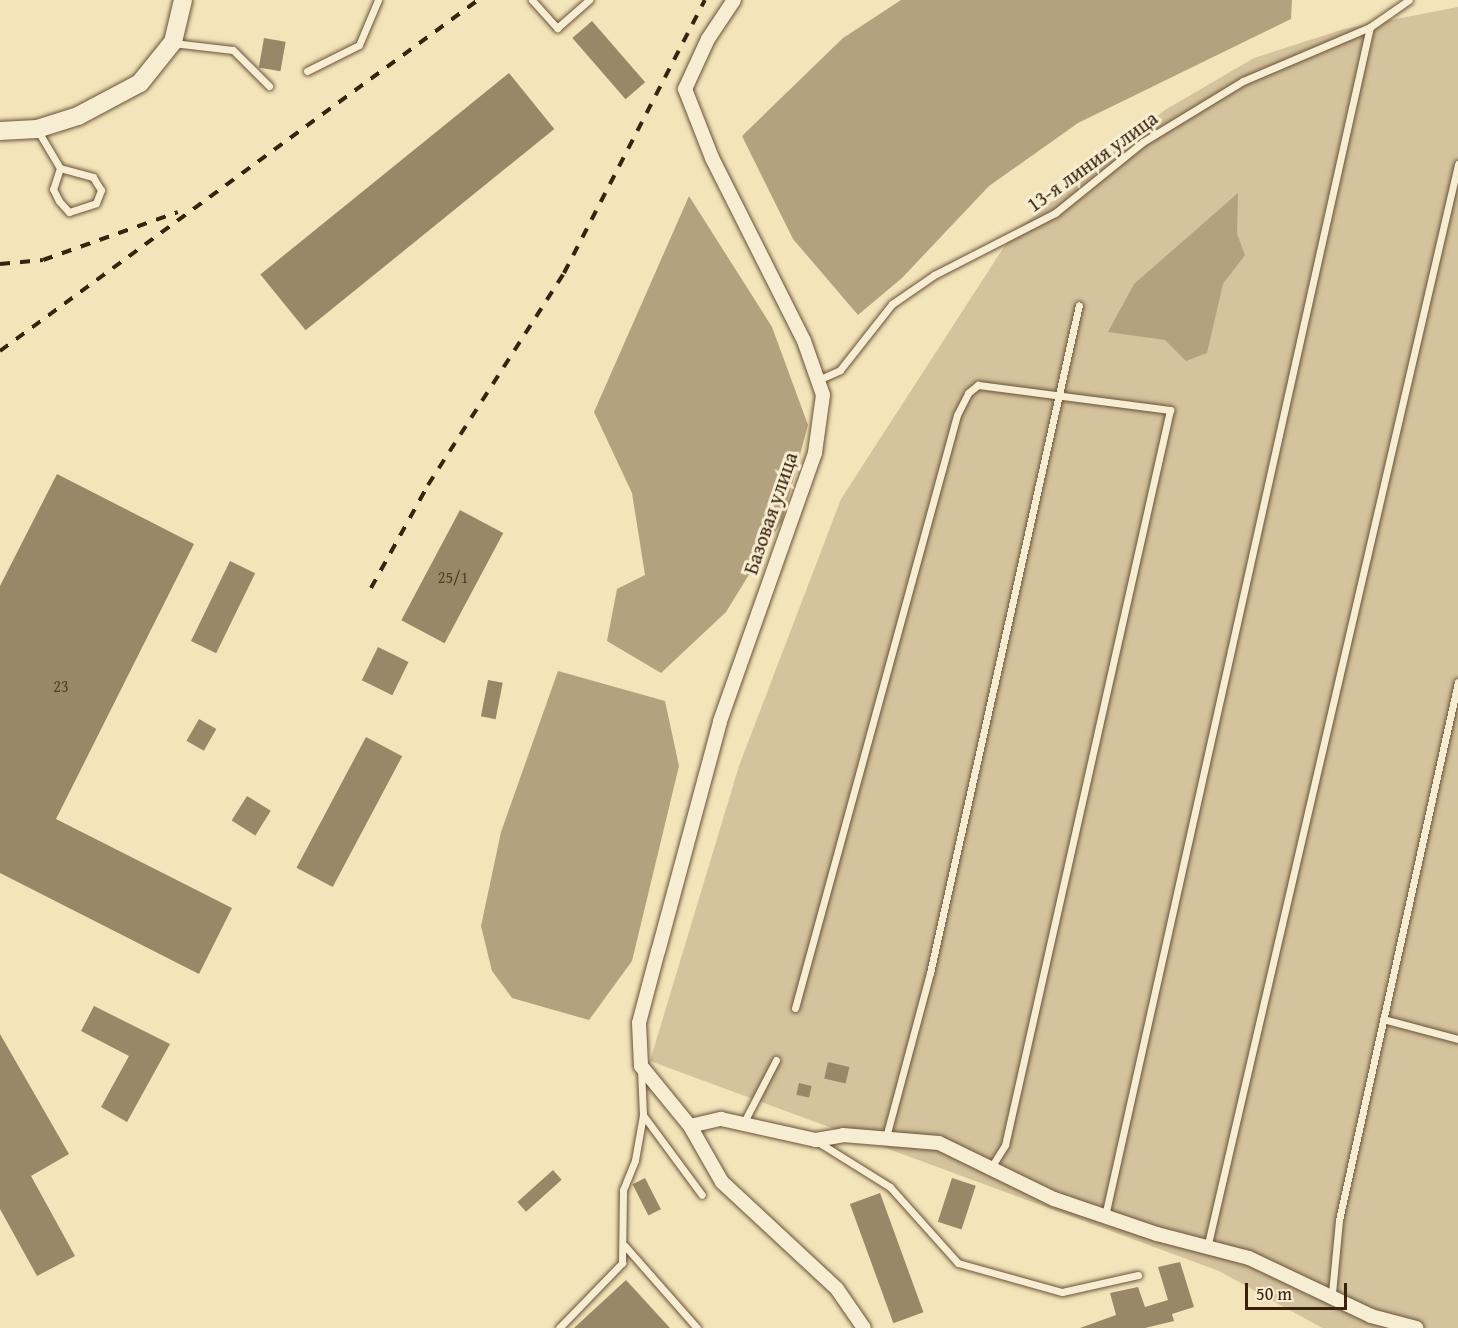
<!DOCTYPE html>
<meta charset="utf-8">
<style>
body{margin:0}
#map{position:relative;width:1458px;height:1328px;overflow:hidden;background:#f3e4b9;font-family:"Gentium Book Plus",serif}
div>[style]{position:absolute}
.green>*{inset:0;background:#d4c39c}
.water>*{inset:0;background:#b4a27f}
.building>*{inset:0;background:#9a8767;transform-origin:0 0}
.roads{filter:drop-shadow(0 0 2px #685239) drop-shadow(0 0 2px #685239)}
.service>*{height:7px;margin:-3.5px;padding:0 3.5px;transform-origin:3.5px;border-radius:3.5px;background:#f7edd2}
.minor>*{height:14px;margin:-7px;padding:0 7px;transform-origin:7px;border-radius:7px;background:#f7edd2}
.tertiary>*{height:18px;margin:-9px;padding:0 9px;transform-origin:9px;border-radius:9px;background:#f7edd2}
.rail>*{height:4px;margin-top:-2px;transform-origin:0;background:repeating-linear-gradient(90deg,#3a220e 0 10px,transparent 0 20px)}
span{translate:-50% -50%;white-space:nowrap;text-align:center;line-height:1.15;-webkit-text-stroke:6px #f7edd2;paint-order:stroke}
.number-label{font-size:16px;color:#523b24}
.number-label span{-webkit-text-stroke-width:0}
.street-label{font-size:20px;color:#3a220e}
.scale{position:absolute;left:1245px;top:1283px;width:102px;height:27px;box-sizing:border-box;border:3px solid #3a220e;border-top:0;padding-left:8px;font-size:18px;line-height:21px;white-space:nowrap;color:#3a220e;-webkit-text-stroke:4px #f7edd2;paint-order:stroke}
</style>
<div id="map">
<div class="green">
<i style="clip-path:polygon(1458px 7px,1458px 1328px,1322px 1328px,1219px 1271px,650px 1061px,739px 766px,841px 499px,1013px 233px,1165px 110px,1254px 58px,1344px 29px)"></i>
</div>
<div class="water">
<i style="clip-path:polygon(901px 0,1292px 0,1291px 19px,1078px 123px,989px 186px,902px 278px,858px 315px,793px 239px,742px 136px,843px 38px)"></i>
<i style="clip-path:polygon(1238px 193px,1237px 234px,1245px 255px,1223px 284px,1207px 353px,1186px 361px,1165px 340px,1108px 332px,1134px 284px)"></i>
<i style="clip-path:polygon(689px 196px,772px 327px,808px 425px,782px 521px,726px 612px,661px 673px,607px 641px,617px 589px,645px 575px,632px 493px,594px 412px)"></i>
<i style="clip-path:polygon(558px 671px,665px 701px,679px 766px,632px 961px,589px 1020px,512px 998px,492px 971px,481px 926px,501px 832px)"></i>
</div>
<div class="building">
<i style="left:592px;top:21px;width:81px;height:26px;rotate:49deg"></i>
<i style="left:264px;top:38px;width:22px;height:30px;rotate:10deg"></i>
<i style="left:509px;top:73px;width:72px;height:320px;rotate:51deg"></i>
<i style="clip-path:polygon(57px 474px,194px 544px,56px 819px,232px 908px,199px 974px,0 873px,0 586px)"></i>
<i style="left:460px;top:510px;width:49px;height:125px;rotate:28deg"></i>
<i style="left:230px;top:561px;width:28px;height:89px;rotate:26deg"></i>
<i style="left:378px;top:647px;width:34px;height:37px;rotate:26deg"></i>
<i style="left:488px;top:680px;width:15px;height:37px;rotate:11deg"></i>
<i style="left:199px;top:719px;width:20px;height:25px;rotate:30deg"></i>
<i style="left:366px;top:737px;width:41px;height:148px;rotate:28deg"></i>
<i style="left:247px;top:796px;width:28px;height:29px;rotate:32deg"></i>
<i style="clip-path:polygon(94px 1006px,170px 1044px,127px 1122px,101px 1107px,129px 1056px,81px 1031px)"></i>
<i style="clip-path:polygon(0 1034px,69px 1154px,31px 1176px,75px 1256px,37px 1276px,0 1209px)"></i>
<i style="left:828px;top:1062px;width:22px;height:17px;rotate:13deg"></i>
<i style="left:799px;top:1083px;width:13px;height:12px;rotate:13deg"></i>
<i style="left:553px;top:1170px;width:13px;height:48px;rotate:48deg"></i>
<i style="left:645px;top:1178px;width:35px;height:14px;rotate:63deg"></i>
<i style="left:952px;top:1178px;width:25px;height:46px;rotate:18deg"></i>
<i style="left:880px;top:1193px;width:127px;height:32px;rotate:70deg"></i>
<i style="clip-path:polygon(1180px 1262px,1194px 1307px,1172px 1314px,1174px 1321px,1145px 1328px,1080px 1328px,1116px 1315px,1110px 1293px,1138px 1287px,1145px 1307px,1168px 1300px,1158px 1267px)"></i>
<i style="clip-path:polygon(626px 1280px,670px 1328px,574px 1328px)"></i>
</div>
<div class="roads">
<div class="service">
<i style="left:532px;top:0;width:38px;rotate:48deg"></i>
<i style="left:557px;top:28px;width:43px;rotate:-41.2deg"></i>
<i style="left:173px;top:43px;width:60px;rotate:6.7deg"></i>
<i style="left:233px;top:50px;width:51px;rotate:45deg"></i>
<i style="left:307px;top:71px;width:58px;rotate:-26.6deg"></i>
<i style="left:359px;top:45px;width:49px;rotate:-67.1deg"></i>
<i style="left:38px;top:131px;width:43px;rotate:59.3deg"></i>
<i style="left:60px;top:168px;width:22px;rotate:108deg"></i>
<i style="left:53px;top:189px;width:13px;rotate:63deg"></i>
<i style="left:59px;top:201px;width:15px;rotate:48deg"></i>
<i style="left:69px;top:212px;width:28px;rotate:-18deg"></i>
<i style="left:96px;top:203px;width:14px;rotate:-69deg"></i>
<i style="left:101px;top:190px;width:15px;rotate:-122deg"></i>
<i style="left:93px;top:177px;width:34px;rotate:-165deg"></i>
<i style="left:818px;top:380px;width:24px;rotate:-24deg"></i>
<i style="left:840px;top:370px;width:84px;rotate:-51.8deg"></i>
<i style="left:892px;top:304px;width:51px;rotate:-34.6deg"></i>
<i style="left:934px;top:275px;width:136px;rotate:-27.1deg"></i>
<i style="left:1055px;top:213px;width:113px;rotate:-38.9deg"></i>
<i style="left:1143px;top:142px;width:117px;rotate:-31.4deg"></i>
<i style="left:1243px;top:81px;width:138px;rotate:-23deg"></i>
<i style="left:1370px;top:27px;width:47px;rotate:-34.7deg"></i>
<i style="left:795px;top:1008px;width:615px;rotate:-74.72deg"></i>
<i style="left:957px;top:415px;width:25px;rotate:-63deg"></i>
<i style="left:968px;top:393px;width:13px;rotate:-39deg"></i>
<i style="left:978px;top:385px;width:194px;rotate:7.4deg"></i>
<i style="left:1170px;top:410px;width:753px;rotate:102.65deg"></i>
<i style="left:1005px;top:1145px;width:26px;rotate:122deg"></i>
<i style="left:1383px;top:1019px;width:78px;rotate:14.9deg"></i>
<i style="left:643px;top:1115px;width:99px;rotate:53.6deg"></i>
<i style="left:743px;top:1124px;width:72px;rotate:-62.7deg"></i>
<i style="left:886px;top:1137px;width:170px;rotate:-75deg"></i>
<i style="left:930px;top:973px;width:684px;rotate:-77.43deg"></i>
<i style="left:818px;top:1142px;width:85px;rotate:32deg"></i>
<i style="left:890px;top:1187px;width:102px;rotate:48.2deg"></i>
<i style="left:958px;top:1263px;width:108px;rotate:15.6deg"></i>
<i style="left:1062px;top:1292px;width:78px;rotate:-12.6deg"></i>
<i style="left:1105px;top:1216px;width:1218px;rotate:-77.44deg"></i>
<i style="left:625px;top:1246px;width:109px;rotate:48.7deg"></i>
<i style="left:1207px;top:1248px;width:1113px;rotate:-76.96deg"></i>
<i style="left:1332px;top:1293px;width:73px;rotate:-84.5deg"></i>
<i style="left:1339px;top:1220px;width:551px;rotate:-77.53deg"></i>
<i style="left:559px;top:1328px;width:91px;rotate:-45.9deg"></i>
<i style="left:622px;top:1263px;width:73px;rotate:-89.2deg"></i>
<i style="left:623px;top:1190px;width:32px;rotate:-68deg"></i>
<i style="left:635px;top:1160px;width:46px;rotate:-79.9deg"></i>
<i style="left:643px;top:1115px;width:46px;rotate:-92.5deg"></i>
</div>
<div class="minor">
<i style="left:734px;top:0;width:47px;rotate:123.7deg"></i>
<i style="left:708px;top:39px;width:55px;rotate:114.7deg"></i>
<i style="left:685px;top:89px;width:74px;rotate:68.6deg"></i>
<i style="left:712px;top:158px;width:205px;rotate:63.3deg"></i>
<i style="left:804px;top:341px;width:57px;rotate:70.6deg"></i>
<i style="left:823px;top:395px;width:59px;rotate:97.9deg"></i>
<i style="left:815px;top:453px;width:285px;rotate:109.5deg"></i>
<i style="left:720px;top:722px;width:237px;rotate:105.1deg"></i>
<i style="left:658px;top:951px;width:74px;rotate:104.8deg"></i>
<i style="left:639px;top:1023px;width:43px;rotate:87.3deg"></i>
<i style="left:641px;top:1066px;width:77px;rotate:50.8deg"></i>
<i style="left:690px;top:1126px;width:32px;rotate:-13deg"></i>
<i style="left:721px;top:1119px;width:97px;rotate:12.5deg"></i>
<i style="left:816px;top:1140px;width:27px;rotate:-10deg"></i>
<i style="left:843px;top:1135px;width:96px;rotate:4.8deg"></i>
<i style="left:939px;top:1143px;width:128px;rotate:26deg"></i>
<i style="left:1054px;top:1199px;width:109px;rotate:18.8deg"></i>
<i style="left:1157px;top:1234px;width:95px;rotate:14.6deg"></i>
<i style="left:1249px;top:1258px;width:135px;rotate:25.4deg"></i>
<i style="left:1371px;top:1316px;width:47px;rotate:14.9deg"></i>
<i style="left:690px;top:1126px;width:64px;rotate:60.3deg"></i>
<i style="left:722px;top:1182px;width:157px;rotate:42.9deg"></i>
<i style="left:837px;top:1289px;width:47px;rotate:55.3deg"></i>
</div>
<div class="tertiary">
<i style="left:0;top:131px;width:37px;rotate:-3deg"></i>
<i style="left:37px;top:129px;width:43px;rotate:-17.6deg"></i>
<i style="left:78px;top:116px;width:70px;rotate:-28deg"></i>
<i style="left:140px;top:83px;width:53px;rotate:-51.2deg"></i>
<i style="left:173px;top:42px;width:43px;rotate:-76.6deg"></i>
</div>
</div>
<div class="rail">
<i style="left:0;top:264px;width:43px;rotate:-5.3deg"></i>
<i style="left:43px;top:260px;width:143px;rotate:-19.6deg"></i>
<i style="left:0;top:351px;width:593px;rotate:-36.29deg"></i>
<i style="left:371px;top:588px;width:118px;rotate:-61deg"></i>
<i style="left:428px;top:485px;width:252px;rotate:-57.3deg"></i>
<i style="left:564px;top:273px;width:307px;rotate:-62.7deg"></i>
</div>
<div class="number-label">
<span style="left:453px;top:577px">25/1</span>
<span style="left:61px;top:686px">23</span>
</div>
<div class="street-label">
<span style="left:1092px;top:161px;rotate:-36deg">13-я линия улица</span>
<span style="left:770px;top:513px;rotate:-71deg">Базовая улица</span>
</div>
<div class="scale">50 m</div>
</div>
